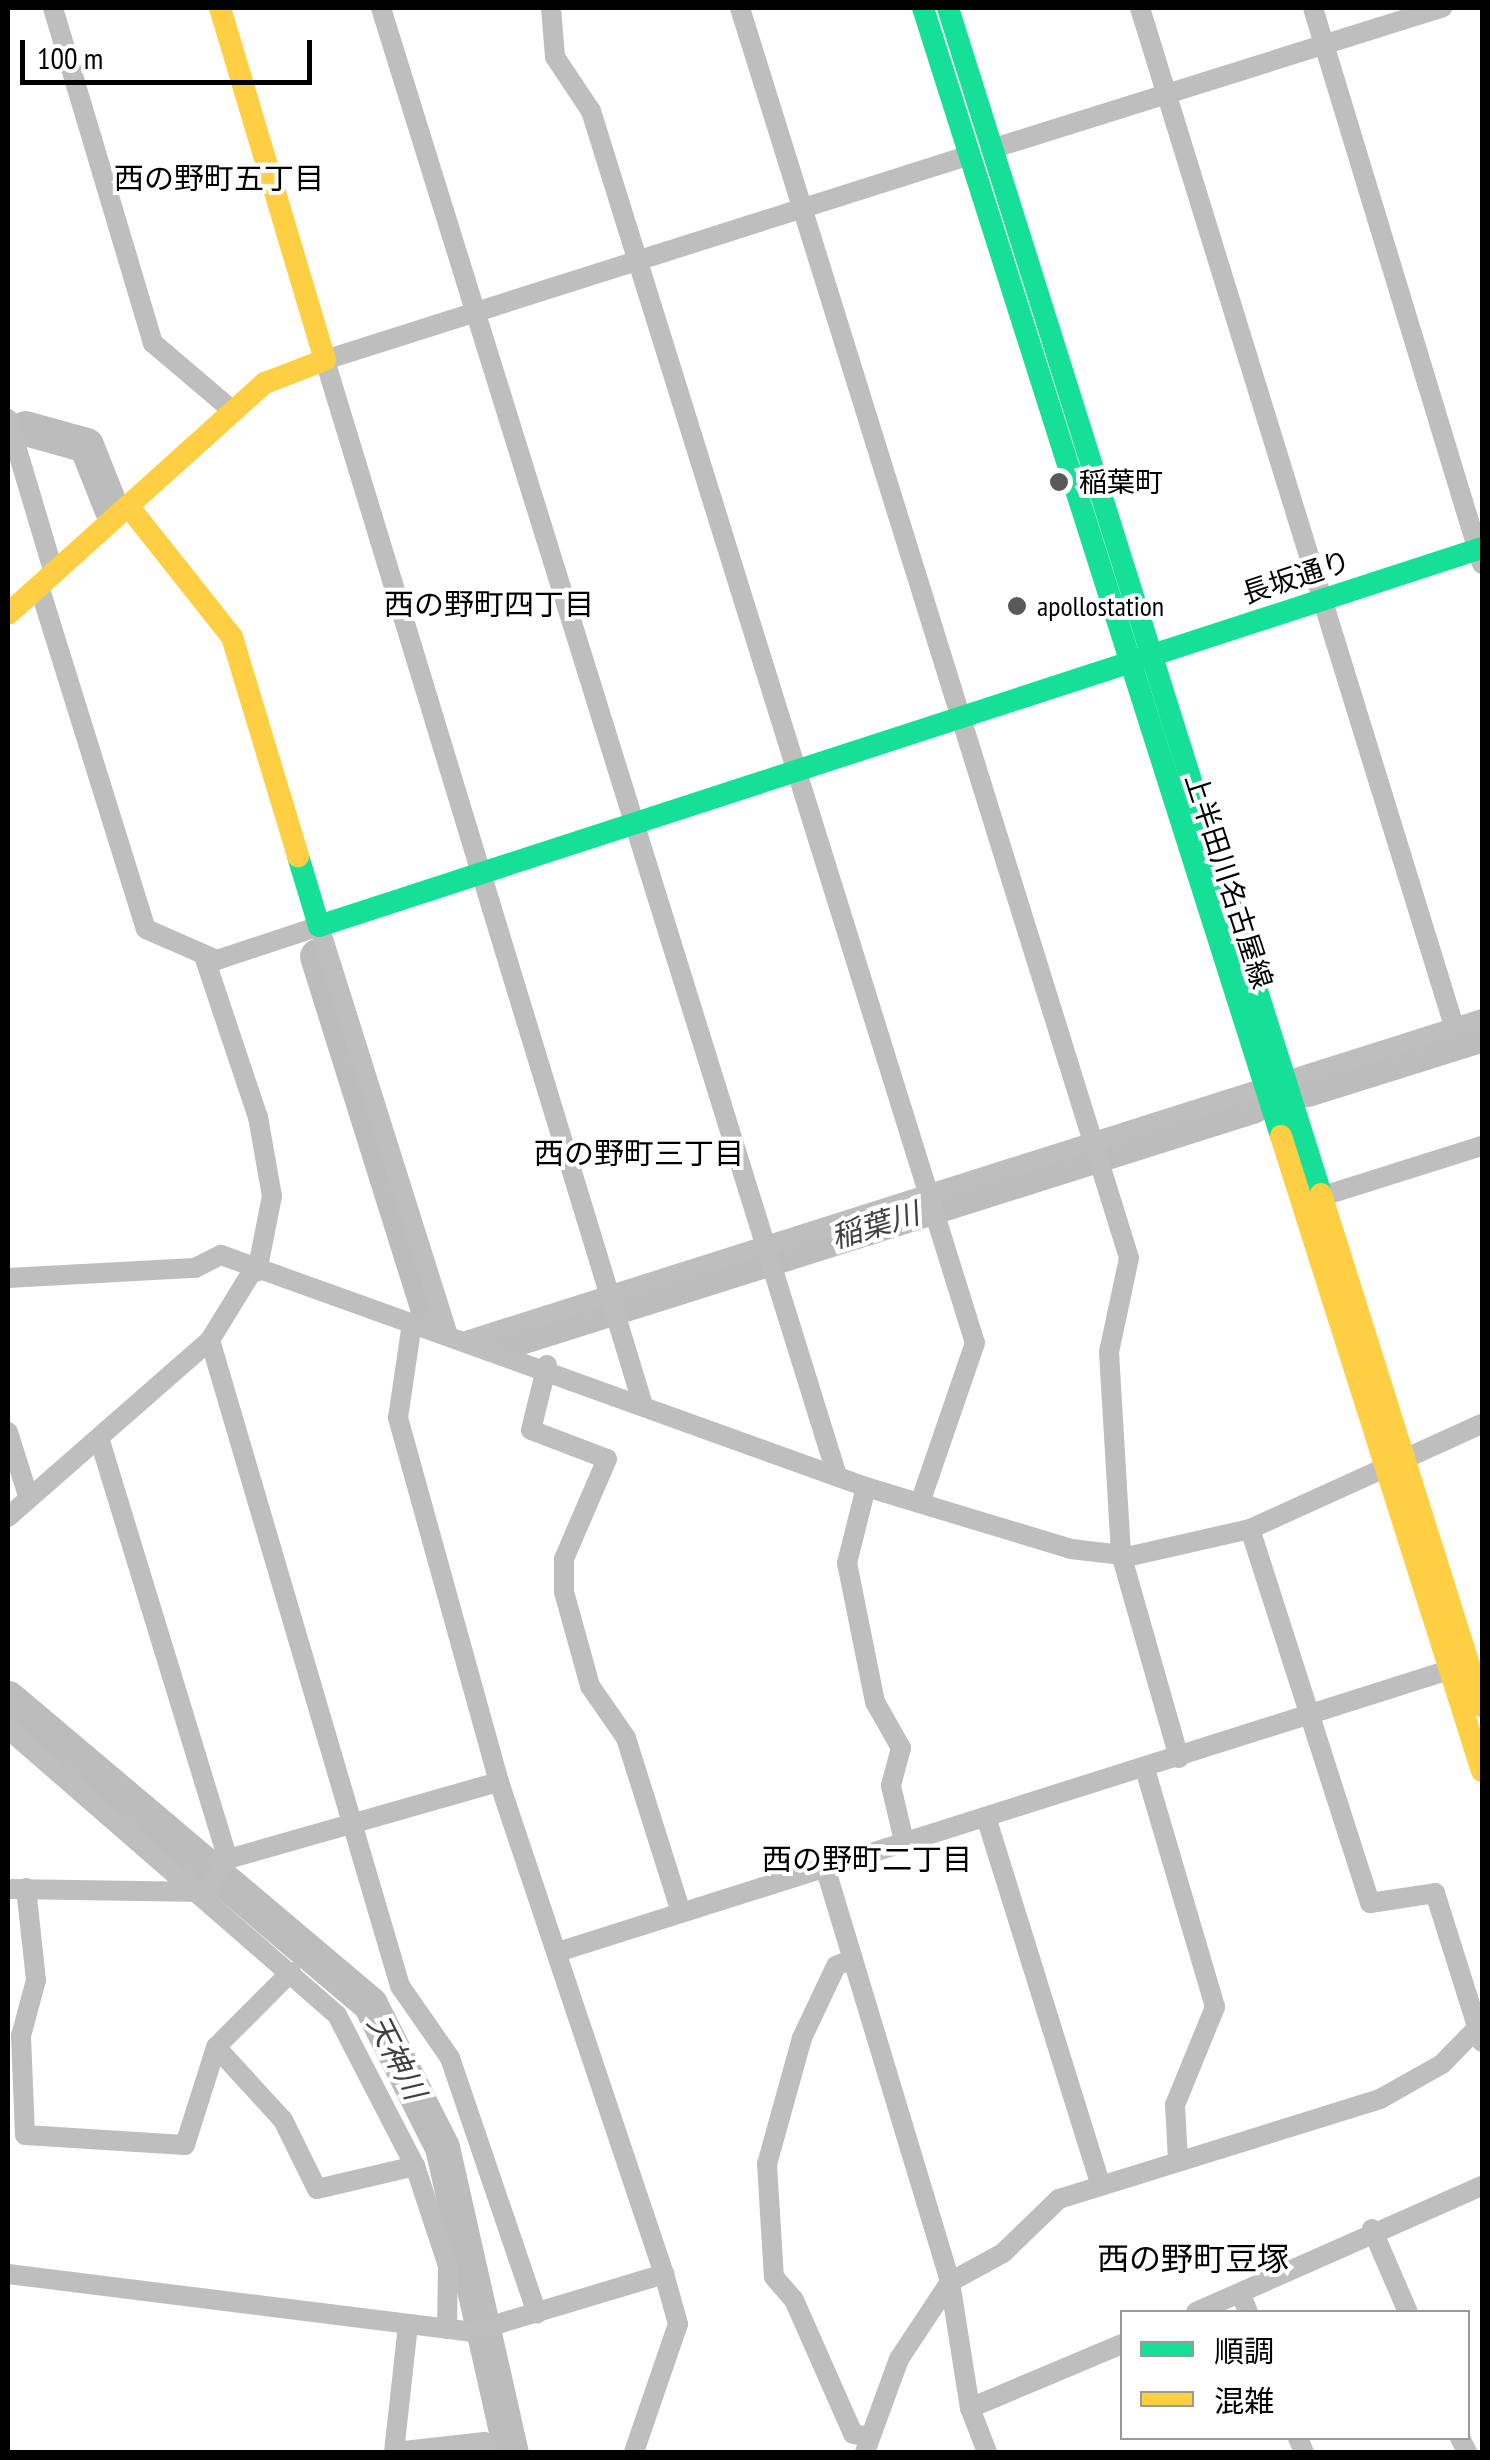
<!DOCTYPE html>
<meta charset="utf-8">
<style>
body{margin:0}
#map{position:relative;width:1490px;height:2460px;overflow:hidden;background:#fff;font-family:"PT Sans Narrow","Noto Sans JP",sans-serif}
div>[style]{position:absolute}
.river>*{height:35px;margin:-17.5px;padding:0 17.5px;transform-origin:17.5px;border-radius:17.5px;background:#bcbcbc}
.street>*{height:20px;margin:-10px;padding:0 10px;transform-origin:10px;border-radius:10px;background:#bebebe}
.fast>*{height:22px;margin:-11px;padding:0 11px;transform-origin:11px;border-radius:11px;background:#16e098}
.slow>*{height:22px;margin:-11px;padding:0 11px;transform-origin:11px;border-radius:11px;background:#ffcf43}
.dots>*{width:28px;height:28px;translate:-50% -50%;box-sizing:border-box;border:5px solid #fff;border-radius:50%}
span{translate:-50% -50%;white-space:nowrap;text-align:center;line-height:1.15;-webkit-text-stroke:8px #fff;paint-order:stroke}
.poi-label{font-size:28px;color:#000}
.left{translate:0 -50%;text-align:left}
.street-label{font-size:28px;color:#000}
.neighbourhood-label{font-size:30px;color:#000}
.water-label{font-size:30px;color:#404040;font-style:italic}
.quarter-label{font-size:32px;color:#000}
.frame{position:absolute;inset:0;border:10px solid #000;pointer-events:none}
.legend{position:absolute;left:1120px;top:2310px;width:350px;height:130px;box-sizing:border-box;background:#fff;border:2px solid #999;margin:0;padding:12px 18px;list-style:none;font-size:30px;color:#000}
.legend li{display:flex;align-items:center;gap:20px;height:50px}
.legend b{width:50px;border:2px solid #999}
.scale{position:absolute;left:20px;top:40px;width:292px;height:45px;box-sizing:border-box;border:5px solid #000;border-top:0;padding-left:12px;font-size:30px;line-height:35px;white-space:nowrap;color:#000;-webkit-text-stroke:8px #fff;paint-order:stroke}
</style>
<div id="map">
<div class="river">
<i style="left:25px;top:428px;width:63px;rotate:15.6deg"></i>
<i style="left:86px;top:445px;width:68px;rotate:68.4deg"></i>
<i style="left:317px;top:956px;width:380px;rotate:72.6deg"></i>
<i style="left:1307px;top:1089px;width:183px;rotate:-17.4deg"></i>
<i style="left:498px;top:1344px;width:791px;rotate:-17.52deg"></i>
<i style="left:8px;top:1698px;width:474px;rotate:40.2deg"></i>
<i style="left:370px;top:2004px;width:160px;rotate:63.3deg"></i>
<i style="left:442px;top:2147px;width:313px;rotate:77.3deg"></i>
</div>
<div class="street">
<i style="left:53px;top:8px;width:350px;rotate:73.4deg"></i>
<i style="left:153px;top:343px;width:104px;rotate:40.3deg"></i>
<i style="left:381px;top:8px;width:1537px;rotate:72.74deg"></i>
<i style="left:551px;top:8px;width:49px;rotate:85.3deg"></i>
<i style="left:555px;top:57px;width:65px;rotate:56.3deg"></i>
<i style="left:591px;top:111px;width:1290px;rotate:72.69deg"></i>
<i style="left:975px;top:1343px;width:166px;rotate:109deg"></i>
<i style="left:740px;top:8px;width:1309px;rotate:72.71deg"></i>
<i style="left:1129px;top:1258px;width:96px;rotate:102deg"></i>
<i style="left:1109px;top:1352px;width:202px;rotate:86.6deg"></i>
<i style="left:1121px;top:1554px;width:212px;rotate:74.1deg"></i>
<i style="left:1140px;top:8px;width:1065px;rotate:72.86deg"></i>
<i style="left:1313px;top:8px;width:581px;rotate:73.09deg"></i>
<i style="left:991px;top:149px;width:473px;rotate:-17.4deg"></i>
<i style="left:8px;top:419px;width:158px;rotate:73.4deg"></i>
<i style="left:39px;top:586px;width:359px;rotate:72.7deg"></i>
<i style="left:146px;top:929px;width:77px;rotate:23.6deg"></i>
<i style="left:217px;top:960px;width:108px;rotate:-18.4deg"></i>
<i style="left:319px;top:926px;width:427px;rotate:72.5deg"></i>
<i style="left:205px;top:959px;width:167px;rotate:71.5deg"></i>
<i style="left:258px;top:1117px;width:80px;rotate:80deg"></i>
<i style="left:272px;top:1196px;width:77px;rotate:101.2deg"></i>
<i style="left:1323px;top:1196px;width:167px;rotate:-17.5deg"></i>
<i style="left:8px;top:1278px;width:187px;rotate:-3.1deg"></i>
<i style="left:195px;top:1268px;width:29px;rotate:-27deg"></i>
<i style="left:221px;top:1255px;width:685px;rotate:19.78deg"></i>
<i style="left:866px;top:1487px;width:214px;rotate:16.8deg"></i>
<i style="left:1071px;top:1549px;width:60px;rotate:6.7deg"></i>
<i style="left:1131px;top:1556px;width:122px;rotate:-12.8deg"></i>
<i style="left:1250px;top:1529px;width:255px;rotate:-24.4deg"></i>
<i style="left:210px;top:1340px;width:673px;rotate:73.61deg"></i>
<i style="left:400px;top:1986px;width:88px;rotate:55.2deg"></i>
<i style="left:450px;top:2058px;width:270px;rotate:71.2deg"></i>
<i style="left:469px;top:1340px;width:1063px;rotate:-17.58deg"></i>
<i style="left:547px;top:1365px;width:67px;rotate:103.8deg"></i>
<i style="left:531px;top:1430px;width:81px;rotate:20.9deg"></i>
<i style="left:607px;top:1459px;width:109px;rotate:113.3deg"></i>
<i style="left:564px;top:1559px;width:33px;rotate:90deg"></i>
<i style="left:564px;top:1592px;width:98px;rotate:74.5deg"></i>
<i style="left:590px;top:1686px;width:63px;rotate:55.3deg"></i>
<i style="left:626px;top:1738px;width:182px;rotate:72.5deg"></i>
<i style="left:643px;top:1405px;width:1092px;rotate:-106.93deg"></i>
<i style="left:325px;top:360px;width:677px;rotate:-17.63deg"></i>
<i style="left:8px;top:1432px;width:70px;rotate:72.6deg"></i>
<i style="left:100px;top:1441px;width:437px;rotate:73deg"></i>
<i style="left:866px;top:1487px;width:78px;rotate:104deg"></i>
<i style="left:847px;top:1563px;width:142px;rotate:78.6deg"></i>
<i style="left:875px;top:1702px;width:53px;rotate:60.5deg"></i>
<i style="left:901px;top:1748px;width:39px;rotate:105deg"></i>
<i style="left:891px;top:1786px;width:57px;rotate:76.7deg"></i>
<i style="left:8px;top:1517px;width:269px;rotate:-41.2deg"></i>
<i style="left:210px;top:1340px;width:82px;rotate:-58.4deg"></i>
<i style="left:1250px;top:1529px;width:393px;rotate:72.2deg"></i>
<i style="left:1370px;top:1903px;width:66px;rotate:-8.7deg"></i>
<i style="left:1435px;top:1893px;width:156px;rotate:72.5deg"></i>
<i style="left:8px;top:1729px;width:436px;rotate:41deg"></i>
<i style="left:337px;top:2015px;width:170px;rotate:62.7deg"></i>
<i style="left:415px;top:2166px;width:105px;rotate:71.7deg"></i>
<i style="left:448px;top:2266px;width:63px;rotate:90.9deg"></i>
<i style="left:1145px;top:1769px;width:248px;rotate:73.6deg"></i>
<i style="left:1215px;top:2007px;width:106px;rotate:112.2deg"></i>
<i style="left:1175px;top:2105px;width:56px;rotate:86.9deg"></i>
<i style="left:986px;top:1817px;width:380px;rotate:72.7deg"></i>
<i style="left:825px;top:1867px;width:433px;rotate:73.2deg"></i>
<i style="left:950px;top:2282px;width:128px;rotate:81deg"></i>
<i style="left:970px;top:2408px;width:47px;rotate:68.9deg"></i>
<i style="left:26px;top:1888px;width:93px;rotate:83.8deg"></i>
<i style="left:36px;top:1980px;width:58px;rotate:105deg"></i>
<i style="left:21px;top:2036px;width:99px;rotate:87.7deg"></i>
<i style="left:25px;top:2135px;width:160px;rotate:3.6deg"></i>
<i style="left:185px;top:2145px;width:103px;rotate:-72.4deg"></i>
<i style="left:216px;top:2047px;width:106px;rotate:-45deg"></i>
<i style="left:8px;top:1889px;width:197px;rotate:0.9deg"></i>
<i style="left:205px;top:1892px;width:40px;rotate:-55.1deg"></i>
<i style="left:228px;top:1859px;width:282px;rotate:-15.9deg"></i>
<i style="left:561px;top:1951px;width:928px;rotate:-17.56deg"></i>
<i style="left:853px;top:1959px;width:18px;rotate:158deg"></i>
<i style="left:836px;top:1966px;width:80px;rotate:115.3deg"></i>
<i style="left:802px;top:2038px;width:131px;rotate:105.5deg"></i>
<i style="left:767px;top:2164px;width:113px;rotate:86.5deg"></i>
<i style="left:774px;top:2277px;width:30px;rotate:49deg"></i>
<i style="left:794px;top:2300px;width:146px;rotate:66.2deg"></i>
<i style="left:853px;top:2434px;width:11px;rotate:10deg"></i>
<i style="left:216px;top:2047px;width:99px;rotate:47.5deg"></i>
<i style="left:283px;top:2120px;width:77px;rotate:63.8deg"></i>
<i style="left:317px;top:2189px;width:101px;rotate:-13.2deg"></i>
<i style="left:1372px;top:2229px;width:90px;rotate:66.6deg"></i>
<i style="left:8px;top:2274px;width:467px;rotate:7.1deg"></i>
<i style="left:471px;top:2332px;width:202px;rotate:-16.7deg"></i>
<i style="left:664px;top:2274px;width:519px;rotate:-108.54deg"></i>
<i style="left:499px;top:1782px;width:378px;rotate:-105.5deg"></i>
<i style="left:398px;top:1418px;width:96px;rotate:-81.6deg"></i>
<i style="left:1241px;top:2294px;width:19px;rotate:69deg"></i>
<i style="left:1196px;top:2312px;width:313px;rotate:-23.8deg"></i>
<i style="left:970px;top:2408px;width:165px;rotate:-22.8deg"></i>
<i style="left:1298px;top:2438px;width:15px;rotate:67deg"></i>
<i style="left:1460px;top:2438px;width:16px;rotate:63deg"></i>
<i style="left:394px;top:2452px;width:128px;rotate:-83.7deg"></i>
<i style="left:395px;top:2452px;width:90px;rotate:-6.4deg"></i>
<i style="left:484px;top:2442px;width:10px;rotate:73deg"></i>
<i style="left:634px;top:2452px;width:135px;rotate:-71deg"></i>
<i style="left:678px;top:2324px;width:52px;rotate:-105.6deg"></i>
<i style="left:865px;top:2452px;width:99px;rotate:-69.9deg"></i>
<i style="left:899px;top:2359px;width:92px;rotate:-56.5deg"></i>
<i style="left:950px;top:2282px;width:60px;rotate:-28.7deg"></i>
<i style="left:1003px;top:2253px;width:78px;rotate:-44deg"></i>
<i style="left:1059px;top:2199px;width:336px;rotate:-17.3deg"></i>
<i style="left:1380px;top:2099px;width:71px;rotate:-29.4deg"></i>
<i style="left:1442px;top:2064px;width:57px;rotate:-45.7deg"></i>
</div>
<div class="fast">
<i style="left:923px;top:8px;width:1183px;rotate:72.39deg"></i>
<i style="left:948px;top:8px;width:1243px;rotate:72.54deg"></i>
<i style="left:298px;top:856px;width:73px;rotate:73.3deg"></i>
<i style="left:319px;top:926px;width:1223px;rotate:-18.01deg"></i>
</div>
<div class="slow">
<i style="left:129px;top:507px;width:166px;rotate:51.6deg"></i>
<i style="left:232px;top:637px;width:229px;rotate:73.2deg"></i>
<i style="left:8px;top:614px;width:346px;rotate:-42deg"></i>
<i style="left:265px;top:383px;width:64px;rotate:-21deg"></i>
<i style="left:325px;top:360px;width:367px;rotate:-106.6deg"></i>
<i style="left:1281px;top:1136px;width:666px;rotate:72.44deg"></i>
<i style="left:1321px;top:1194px;width:537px;rotate:72.54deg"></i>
</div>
<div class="dots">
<i style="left:1059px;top:482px;background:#595959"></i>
<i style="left:1017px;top:606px;background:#595959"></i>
</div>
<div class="poi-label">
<span class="left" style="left:1079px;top:482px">稲葉町</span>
<span class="left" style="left:1037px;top:606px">apollostation</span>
</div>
<div class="street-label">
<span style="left:1296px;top:577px;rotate:-18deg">長坂通り</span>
<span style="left:1229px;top:881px;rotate:72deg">上半田川名古屋線</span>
</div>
<div class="neighbourhood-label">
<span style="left:219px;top:178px">西の野町五丁目</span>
<span style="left:489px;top:604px">西の野町四丁目</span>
<span style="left:639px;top:1153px">西の野町三丁目</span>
<span style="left:867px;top:1859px">西の野町二丁目</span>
</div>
<div class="water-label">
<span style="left:875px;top:1225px;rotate:-17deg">稲葉川</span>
<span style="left:397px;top:2057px;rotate:63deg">天神川</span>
</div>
<div class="quarter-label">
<span style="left:1193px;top:2258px">西の野町豆塚</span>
</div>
<div class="frame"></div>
<ul class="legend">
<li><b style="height:12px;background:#16e098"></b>順調</li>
<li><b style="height:12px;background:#ffcf43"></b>混雑</li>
</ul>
<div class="scale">100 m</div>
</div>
